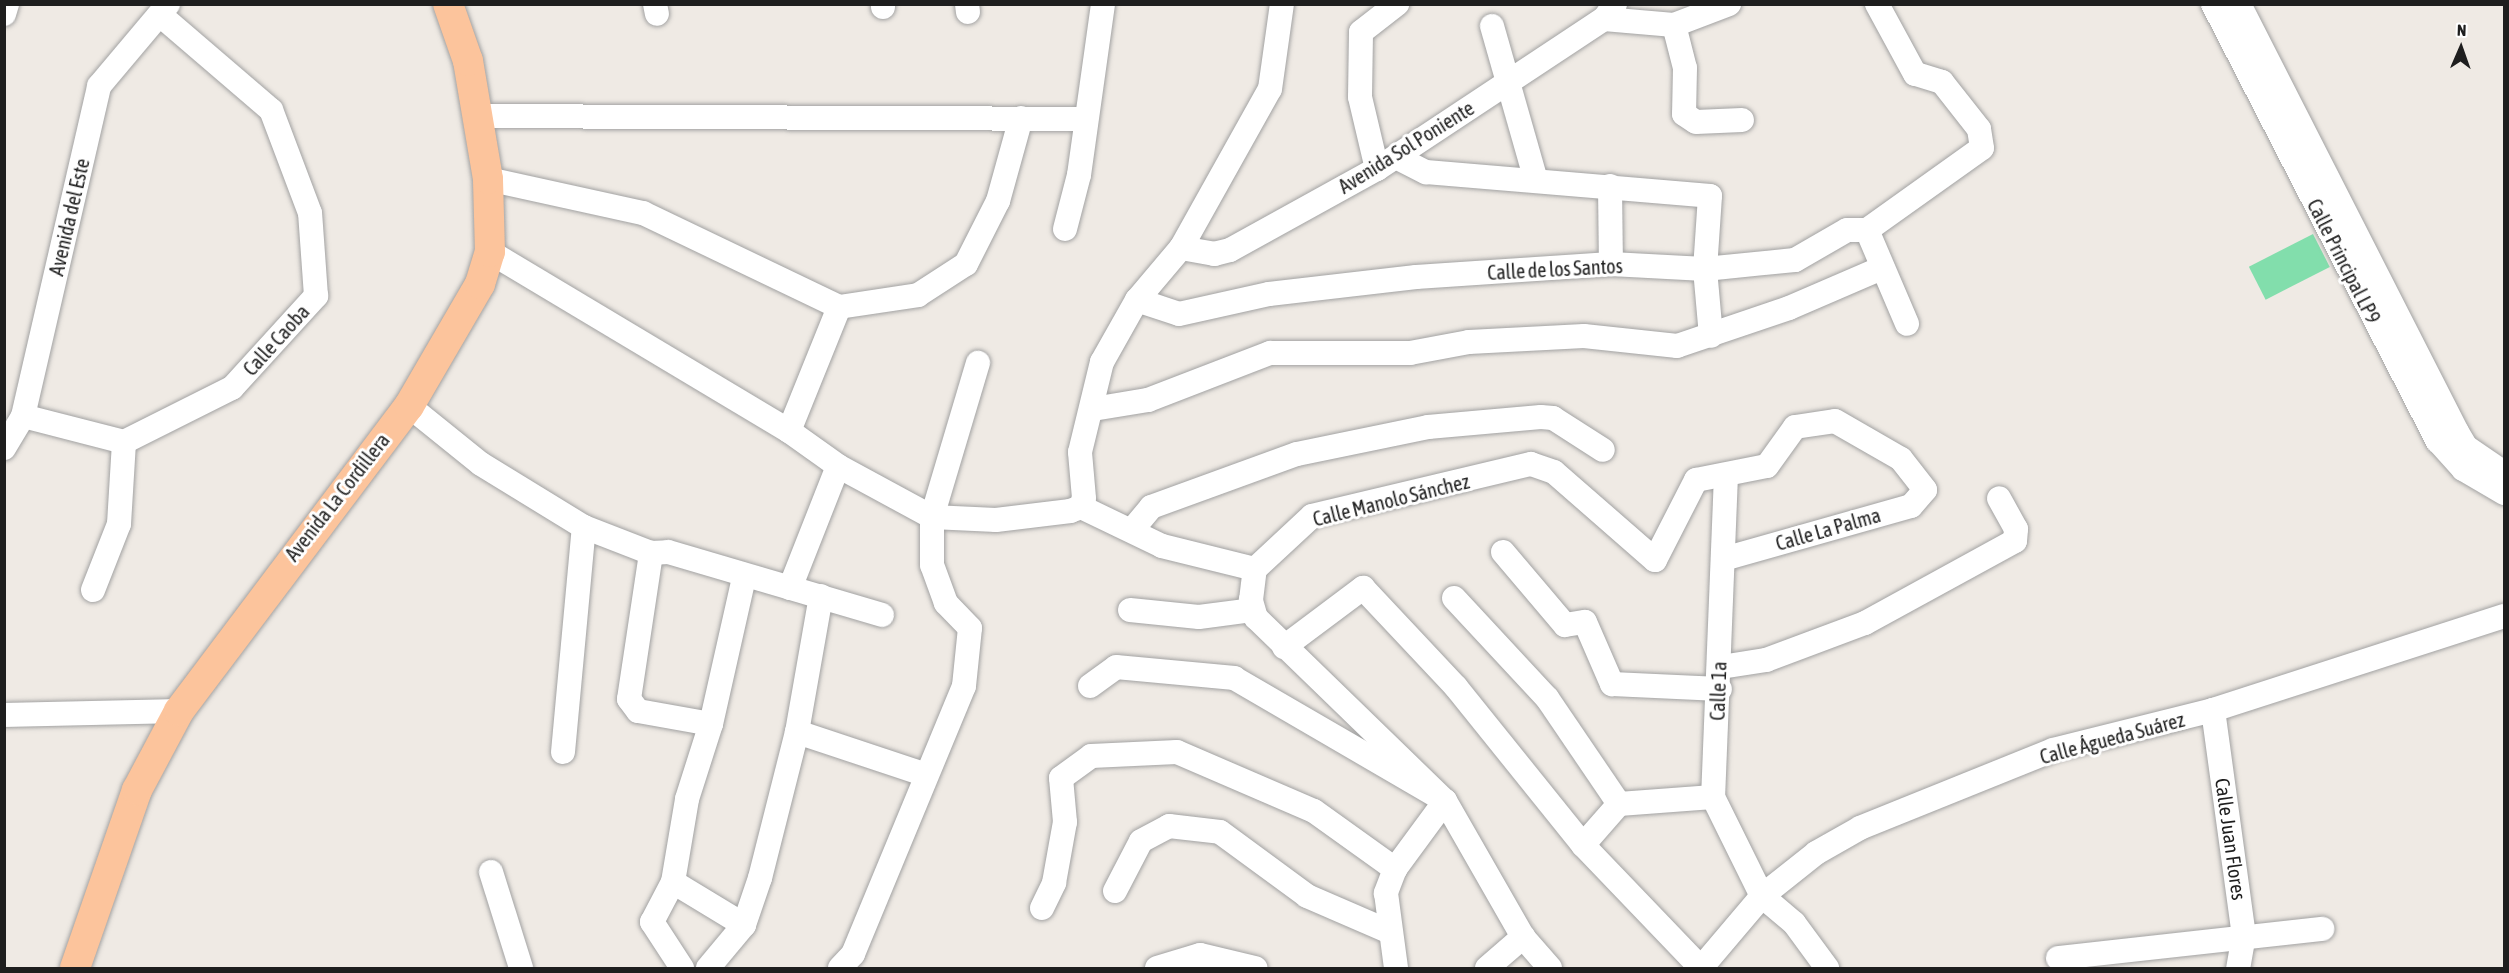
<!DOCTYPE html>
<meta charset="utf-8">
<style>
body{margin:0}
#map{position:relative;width:2509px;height:973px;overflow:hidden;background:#efeae4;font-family:"Asap Condensed",sans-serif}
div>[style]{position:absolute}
.pitch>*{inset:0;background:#82deac;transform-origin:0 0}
.roads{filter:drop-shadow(0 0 2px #a2a2a2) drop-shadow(0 0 2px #a2a2a2)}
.minor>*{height:24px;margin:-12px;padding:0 12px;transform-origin:12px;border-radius:12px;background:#fff}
.major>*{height:30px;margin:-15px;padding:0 15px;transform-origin:15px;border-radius:15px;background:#fcc49c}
span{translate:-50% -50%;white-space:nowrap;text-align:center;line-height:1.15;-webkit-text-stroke:6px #fff;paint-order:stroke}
.street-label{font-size:20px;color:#1e1e1e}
.frame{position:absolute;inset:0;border:6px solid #1e1e1e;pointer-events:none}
.north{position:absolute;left:2431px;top:18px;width:60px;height:60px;-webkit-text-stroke:4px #fff;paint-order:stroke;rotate:2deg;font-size:16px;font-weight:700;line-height:24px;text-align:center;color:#1e1e1e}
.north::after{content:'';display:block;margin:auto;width:21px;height:27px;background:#1e1e1e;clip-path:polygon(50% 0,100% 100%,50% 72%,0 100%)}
</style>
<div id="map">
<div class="pitch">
<i style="left:2313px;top:234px;width:37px;height:72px;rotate:63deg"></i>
</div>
<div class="roads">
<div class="minor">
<i style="left:655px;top:4px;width:10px;rotate:79deg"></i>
<i style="left:883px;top:4px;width:3px;rotate:90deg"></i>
<i style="left:967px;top:4px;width:8px;rotate:83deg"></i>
<i style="left:2213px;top:4px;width:492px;rotate:62.8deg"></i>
<i style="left:2438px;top:441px;width:38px;rotate:48deg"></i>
<i style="left:2463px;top:469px;width:48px;rotate:30.3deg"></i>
<i style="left:2239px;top:4px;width:480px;rotate:63deg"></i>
<i style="left:2457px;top:432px;width:17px;rotate:59deg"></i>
<i style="left:2466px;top:447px;width:46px;rotate:34.4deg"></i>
<i style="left:4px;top:14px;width:10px;rotate:-73deg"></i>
<i style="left:1604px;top:19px;width:70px;rotate:4.9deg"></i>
<i style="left:1674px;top:25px;width:59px;rotate:-20.9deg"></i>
<i style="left:1674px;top:25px;width:44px;rotate:75.7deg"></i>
<i style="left:1685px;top:68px;width:46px;rotate:91.2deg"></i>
<i style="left:1684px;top:114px;width:14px;rotate:34deg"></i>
<i style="left:1696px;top:122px;width:46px;rotate:-2.5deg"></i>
<i style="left:1492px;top:26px;width:157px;rotate:74.1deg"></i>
<i style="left:480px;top:116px;width:606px;rotate:0.28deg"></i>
<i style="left:1396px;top:157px;width:34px;rotate:27deg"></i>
<i style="left:1426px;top:172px;width:285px;rotate:4.8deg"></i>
<i style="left:1710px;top:196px;width:73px;rotate:93.9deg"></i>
<i style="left:1705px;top:269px;width:67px;rotate:84.9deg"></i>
<i style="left:1377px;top:169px;width:74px;rotate:-103.3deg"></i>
<i style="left:1360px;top:97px;width:65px;rotate:-89.1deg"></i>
<i style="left:1361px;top:32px;width:46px;rotate:-37.9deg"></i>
<i style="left:488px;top:179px;width:159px;rotate:12.4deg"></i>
<i style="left:643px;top:213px;width:217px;rotate:25.6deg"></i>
<i style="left:839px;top:307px;width:80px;rotate:-8.6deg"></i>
<i style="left:918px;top:295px;width:57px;rotate:-32.9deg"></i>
<i style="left:966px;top:264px;width:71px;rotate:-63.1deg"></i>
<i style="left:998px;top:201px;width:86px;rotate:-74.5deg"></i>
<i style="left:1610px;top:186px;width:78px;rotate:89.3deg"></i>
<i style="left:1065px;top:229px;width:56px;rotate:-75.5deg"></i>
<i style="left:1079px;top:175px;width:173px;rotate:-82deg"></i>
<i style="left:1867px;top:230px;width:141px;rotate:-35.5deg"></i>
<i style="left:1982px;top:148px;width:19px;rotate:-99deg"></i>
<i style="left:1979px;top:129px;width:60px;rotate:-128.2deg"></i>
<i style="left:1942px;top:82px;width:28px;rotate:-163deg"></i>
<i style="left:1915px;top:74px;width:80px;rotate:-118.5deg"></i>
<i style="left:1181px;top:248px;width:34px;rotate:10deg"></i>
<i style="left:1214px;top:254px;width:16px;rotate:-14deg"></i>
<i style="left:1230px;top:250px;width:168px;rotate:-28.9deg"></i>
<i style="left:1377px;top:169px;width:272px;rotate:-33.5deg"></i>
<i style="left:1604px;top:19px;width:19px;rotate:-54deg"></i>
<i style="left:490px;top:252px;width:348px;rotate:30.9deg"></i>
<i style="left:789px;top:431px;width:60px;rotate:35.5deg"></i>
<i style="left:838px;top:466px;width:107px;rotate:28.5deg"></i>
<i style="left:932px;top:517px;width:64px;rotate:2.7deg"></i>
<i style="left:996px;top:520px;width:75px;rotate:-6.9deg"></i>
<i style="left:1070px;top:511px;width:12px;rotate:-20deg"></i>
<i style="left:1081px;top:507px;width:9px;rotate:-72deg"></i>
<i style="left:1084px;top:498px;width:46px;rotate:-95deg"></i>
<i style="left:1080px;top:452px;width:93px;rotate:-76.3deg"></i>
<i style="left:1102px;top:362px;width:71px;rotate:-60.6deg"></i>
<i style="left:1137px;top:300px;width:68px;rotate:-49.8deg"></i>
<i style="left:1181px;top:248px;width:182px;rotate:-60.8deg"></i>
<i style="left:1270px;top:89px;width:86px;rotate:-82deg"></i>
<i style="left:1137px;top:300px;width:44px;rotate:18.4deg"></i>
<i style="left:1179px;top:314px;width:92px;rotate:-12.5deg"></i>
<i style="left:1269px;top:294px;width:148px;rotate:-6.6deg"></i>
<i style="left:1416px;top:277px;width:195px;rotate:-3.8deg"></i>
<i style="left:1611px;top:264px;width:94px;rotate:3deg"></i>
<i style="left:1705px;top:269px;width:90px;rotate:-5.7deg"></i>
<i style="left:1795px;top:260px;width:60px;rotate:-30deg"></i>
<i style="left:1847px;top:230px;width:20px"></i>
<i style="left:1867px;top:230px;width:102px;rotate:66.9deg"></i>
<i style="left:409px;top:406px;width:92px;rotate:38.9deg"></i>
<i style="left:481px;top:464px;width:121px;rotate:31.5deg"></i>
<i style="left:584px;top:527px;width:72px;rotate:21.2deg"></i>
<i style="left:1093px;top:409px;width:56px;rotate:-9.3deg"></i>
<i style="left:1148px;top:400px;width:131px;rotate:-21.1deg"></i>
<i style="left:1270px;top:353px;width:140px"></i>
<i style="left:1410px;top:353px;width:60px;rotate:-10.6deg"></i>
<i style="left:1469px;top:342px;width:115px;rotate:-3deg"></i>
<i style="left:1584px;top:336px;width:94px;rotate:6.1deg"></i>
<i style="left:1677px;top:346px;width:118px;rotate:-18.7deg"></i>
<i style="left:1789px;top:308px;width:101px;rotate:-23.3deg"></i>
<i style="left:23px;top:416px;width:104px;rotate:14.4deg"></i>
<i style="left:124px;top:442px;width:121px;rotate:-26.6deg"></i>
<i style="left:232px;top:388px;width:125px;rotate:-47.6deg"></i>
<i style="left:316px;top:296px;width:83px;rotate:-94.1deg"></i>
<i style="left:310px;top:213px;width:110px;rotate:-110.7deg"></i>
<i style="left:271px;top:110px;width:146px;rotate:-139.4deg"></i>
<i style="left:789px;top:431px;width:134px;rotate:-68deg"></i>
<i style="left:4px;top:448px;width:37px;rotate:-59deg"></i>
<i style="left:23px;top:416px;width:339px;rotate:-77deg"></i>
<i style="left:99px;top:86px;width:107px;rotate:-49.9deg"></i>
<i style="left:1726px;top:475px;width:322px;rotate:92.3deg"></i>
<i style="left:1713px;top:797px;width:110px;rotate:63.7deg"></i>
<i style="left:1762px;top:896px;width:42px;rotate:40.2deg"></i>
<i style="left:1794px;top:923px;width:56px;rotate:53.7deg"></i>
<i style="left:1081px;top:507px;width:90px;rotate:25.7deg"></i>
<i style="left:1162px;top:546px;width:96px;rotate:13.9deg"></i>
<i style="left:1132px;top:530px;width:30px;rotate:-50deg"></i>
<i style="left:1151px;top:507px;width:155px;rotate:-20deg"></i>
<i style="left:1297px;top:454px;width:134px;rotate:-11.6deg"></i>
<i style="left:1428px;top:427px;width:113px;rotate:-5.1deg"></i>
<i style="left:1541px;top:417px;width:12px;rotate:5deg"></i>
<i style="left:1553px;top:418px;width:59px;rotate:32.6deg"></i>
<i style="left:1503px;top:552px;width:96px;rotate:49.7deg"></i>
<i style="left:1565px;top:625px;width:20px;rotate:-9deg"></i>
<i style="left:1585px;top:622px;width:68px;rotate:66.5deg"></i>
<i style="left:1612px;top:684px;width:108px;rotate:2.7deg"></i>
<i style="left:790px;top:588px;width:131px;rotate:-68.5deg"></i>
<i style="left:93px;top:590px;width:71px;rotate:-68.5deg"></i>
<i style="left:119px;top:524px;width:82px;rotate:-86.5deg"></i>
<i style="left:1454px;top:598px;width:137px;rotate:47.1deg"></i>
<i style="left:1547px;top:698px;width:128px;rotate:55.8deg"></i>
<i style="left:1130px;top:610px;width:69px;rotate:5.8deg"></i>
<i style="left:1199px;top:617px;width:53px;rotate:-7.5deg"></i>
<i style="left:1284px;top:647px;width:99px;rotate:-36.8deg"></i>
<i style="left:1363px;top:588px;width:136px;rotate:46.8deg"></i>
<i style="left:1456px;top:687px;width:203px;rotate:51.2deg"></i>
<i style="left:1583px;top:845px;width:170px;rotate:46.2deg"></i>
<i style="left:1721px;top:667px;width:46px;rotate:-8.8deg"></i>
<i style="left:1766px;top:660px;width:106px;rotate:-20.5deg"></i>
<i style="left:1865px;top:623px;width:171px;rotate:-28.7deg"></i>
<i style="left:2015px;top:541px;width:12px;rotate:-85deg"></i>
<i style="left:2016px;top:529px;width:35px;rotate:-119deg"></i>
<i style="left:1090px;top:686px;width:32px;rotate:-36deg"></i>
<i style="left:1116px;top:667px;width:119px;rotate:5.3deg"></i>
<i style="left:1234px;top:678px;width:244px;rotate:30.2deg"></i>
<i style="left:1445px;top:801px;width:84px;rotate:126.3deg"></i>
<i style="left:2213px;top:710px;width:227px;rotate:82.2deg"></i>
<i style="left:2244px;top:935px;width:34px;rotate:100deg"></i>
<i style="left:4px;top:715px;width:175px;rotate:-1.3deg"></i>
<i style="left:711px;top:724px;width:74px;rotate:-169.9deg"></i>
<i style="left:638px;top:711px;width:15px;rotate:-127deg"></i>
<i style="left:629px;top:699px;width:148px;rotate:-81.4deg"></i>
<i style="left:651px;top:553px;width:17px;rotate:-3deg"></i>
<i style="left:668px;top:552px;width:223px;rotate:16.4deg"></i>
<i style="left:797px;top:732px;width:136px;rotate:18.4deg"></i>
<i style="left:563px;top:752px;width:226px;rotate:-84.7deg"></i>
<i style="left:1583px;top:845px;width:55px;rotate:-48.7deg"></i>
<i style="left:1619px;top:804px;width:94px;rotate:-4.3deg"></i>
<i style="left:491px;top:872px;width:101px;rotate:72.6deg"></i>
<i style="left:673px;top:882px;width:83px;rotate:31.2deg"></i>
<i style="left:1115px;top:891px;width:56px;rotate:-62.5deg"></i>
<i style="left:1141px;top:841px;width:32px;rotate:-28deg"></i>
<i style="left:1169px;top:826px;width:51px;rotate:6.7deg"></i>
<i style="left:1220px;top:832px;width:108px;rotate:36.3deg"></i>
<i style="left:1307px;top:896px;width:88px;rotate:23.4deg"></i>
<i style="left:1042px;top:908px;width:28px;rotate:-64deg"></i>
<i style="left:1054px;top:883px;width:62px;rotate:-79.8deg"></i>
<i style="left:1065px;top:822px;width:44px;rotate:-95.2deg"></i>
<i style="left:1061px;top:778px;width:37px;rotate:-36deg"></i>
<i style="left:1091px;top:756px;width:86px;rotate:-2.7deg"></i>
<i style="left:1177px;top:752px;width:149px;rotate:23.3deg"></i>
<i style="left:1314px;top:811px;width:100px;rotate:35.6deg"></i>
<i style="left:1395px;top:869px;width:26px;rotate:111deg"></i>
<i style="left:1386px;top:893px;width:76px;rotate:82.4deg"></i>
<i style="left:2058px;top:958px;width:266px;rotate:-6.3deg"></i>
<i style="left:682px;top:968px;width:55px;rotate:-123.1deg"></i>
<i style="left:652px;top:922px;width:45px;rotate:-62.3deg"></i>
<i style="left:673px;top:882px;width:84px;rotate:-80.4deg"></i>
<i style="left:687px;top:799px;width:79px;rotate:-72.3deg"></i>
<i style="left:711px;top:724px;width:151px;rotate:-77.3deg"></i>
<i style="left:708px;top:968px;width:56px;rotate:-50.1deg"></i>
<i style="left:744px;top:925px;width:50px;rotate:-71.2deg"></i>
<i style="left:760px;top:878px;width:151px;rotate:-75.8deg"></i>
<i style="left:797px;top:732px;width:138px;rotate:-80deg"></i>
<i style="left:840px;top:968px;width:19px;rotate:-47deg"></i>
<i style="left:853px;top:954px;width:290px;rotate:-67.5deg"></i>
<i style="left:964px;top:686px;width:58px;rotate:-84.1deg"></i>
<i style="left:970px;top:628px;width:35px;rotate:-134deg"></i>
<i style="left:946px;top:603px;width:40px;rotate:-110.2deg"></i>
<i style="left:932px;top:565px;width:48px;rotate:-90deg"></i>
<i style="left:932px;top:517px;width:161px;rotate:-73.4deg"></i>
<i style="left:1157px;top:968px;width:45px;rotate:-16.8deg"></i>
<i style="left:1200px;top:955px;width:57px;rotate:13.3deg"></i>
<i style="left:1487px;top:968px;width:48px;rotate:-40.7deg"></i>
<i style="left:1550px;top:968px;width:41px;rotate:-131.1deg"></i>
<i style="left:1523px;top:937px;width:157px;rotate:-119.8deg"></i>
<i style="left:1445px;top:801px;width:263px;rotate:-135.9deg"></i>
<i style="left:1256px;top:618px;width:19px;rotate:-106deg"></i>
<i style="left:1251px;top:600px;width:31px;rotate:-83deg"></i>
<i style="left:1255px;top:569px;width:78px;rotate:-42.9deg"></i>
<i style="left:1312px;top:516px;width:225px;rotate:-13.4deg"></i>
<i style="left:1531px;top:464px;width:24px;rotate:19deg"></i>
<i style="left:1554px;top:472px;width:134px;rotate:41.1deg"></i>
<i style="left:1655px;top:560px;width:90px;rotate:-62.9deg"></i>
<i style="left:1696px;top:480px;width:72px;rotate:-11.2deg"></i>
<i style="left:1767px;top:466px;width:48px;rotate:-54.3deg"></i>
<i style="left:1795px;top:427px;width:40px;rotate:-8.5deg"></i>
<i style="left:1835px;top:421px;width:76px;rotate:29.9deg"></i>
<i style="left:1901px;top:459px;width:39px;rotate:52deg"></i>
<i style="left:1925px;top:490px;width:21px;rotate:131deg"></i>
<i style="left:1911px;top:506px;width:194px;rotate:164.2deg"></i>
<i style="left:1701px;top:968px;width:94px;rotate:-49.7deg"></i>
<i style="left:1762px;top:896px;width:69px;rotate:-38.5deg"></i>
<i style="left:1816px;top:853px;width:51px;rotate:-29.6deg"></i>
<i style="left:1860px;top:828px;width:208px;rotate:-22deg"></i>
<i style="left:2053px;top:750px;width:165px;rotate:-14deg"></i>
<i style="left:2213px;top:710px;width:306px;rotate:-17.9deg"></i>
</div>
<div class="major">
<i style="left:75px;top:968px;width:188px;rotate:-70.8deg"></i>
<i style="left:137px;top:790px;width:89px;rotate:-62deg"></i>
<i style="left:179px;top:711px;width:382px;rotate:-53deg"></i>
<i style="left:409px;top:406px;width:141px;rotate:-59.8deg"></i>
<i style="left:480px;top:284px;width:34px;rotate:-73deg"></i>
<i style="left:490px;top:252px;width:73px;rotate:-91.6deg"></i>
<i style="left:488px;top:179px;width:120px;rotate:-99.6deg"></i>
<i style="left:468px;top:61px;width:60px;rotate:-109.3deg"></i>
</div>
</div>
<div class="street-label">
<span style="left:1406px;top:147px;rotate:-32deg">Avenida Sol Poniente</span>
<span style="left:69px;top:217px;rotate:-77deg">Avenida del Este</span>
<span style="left:2344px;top:261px;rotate:63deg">Calle Principal LP9</span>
<span style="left:1555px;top:269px;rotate:-3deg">Calle de los Santos</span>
<span style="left:276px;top:340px;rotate:-48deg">Calle Caoba</span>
<span style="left:337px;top:497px;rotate:-52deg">Avenida La Cordillera</span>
<span style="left:1391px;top:500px;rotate:-14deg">Calle Manolo Sánchez</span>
<span style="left:1828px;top:529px;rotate:-16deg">Calle La Palma</span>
<span style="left:1718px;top:691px;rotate:-88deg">Calle 1a</span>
<span style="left:2112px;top:738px;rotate:-15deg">Calle Águeda Suárez</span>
<span style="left:2231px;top:839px;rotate:82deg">Calle Juan Flores</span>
</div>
<div class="frame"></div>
<div class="north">N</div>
</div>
